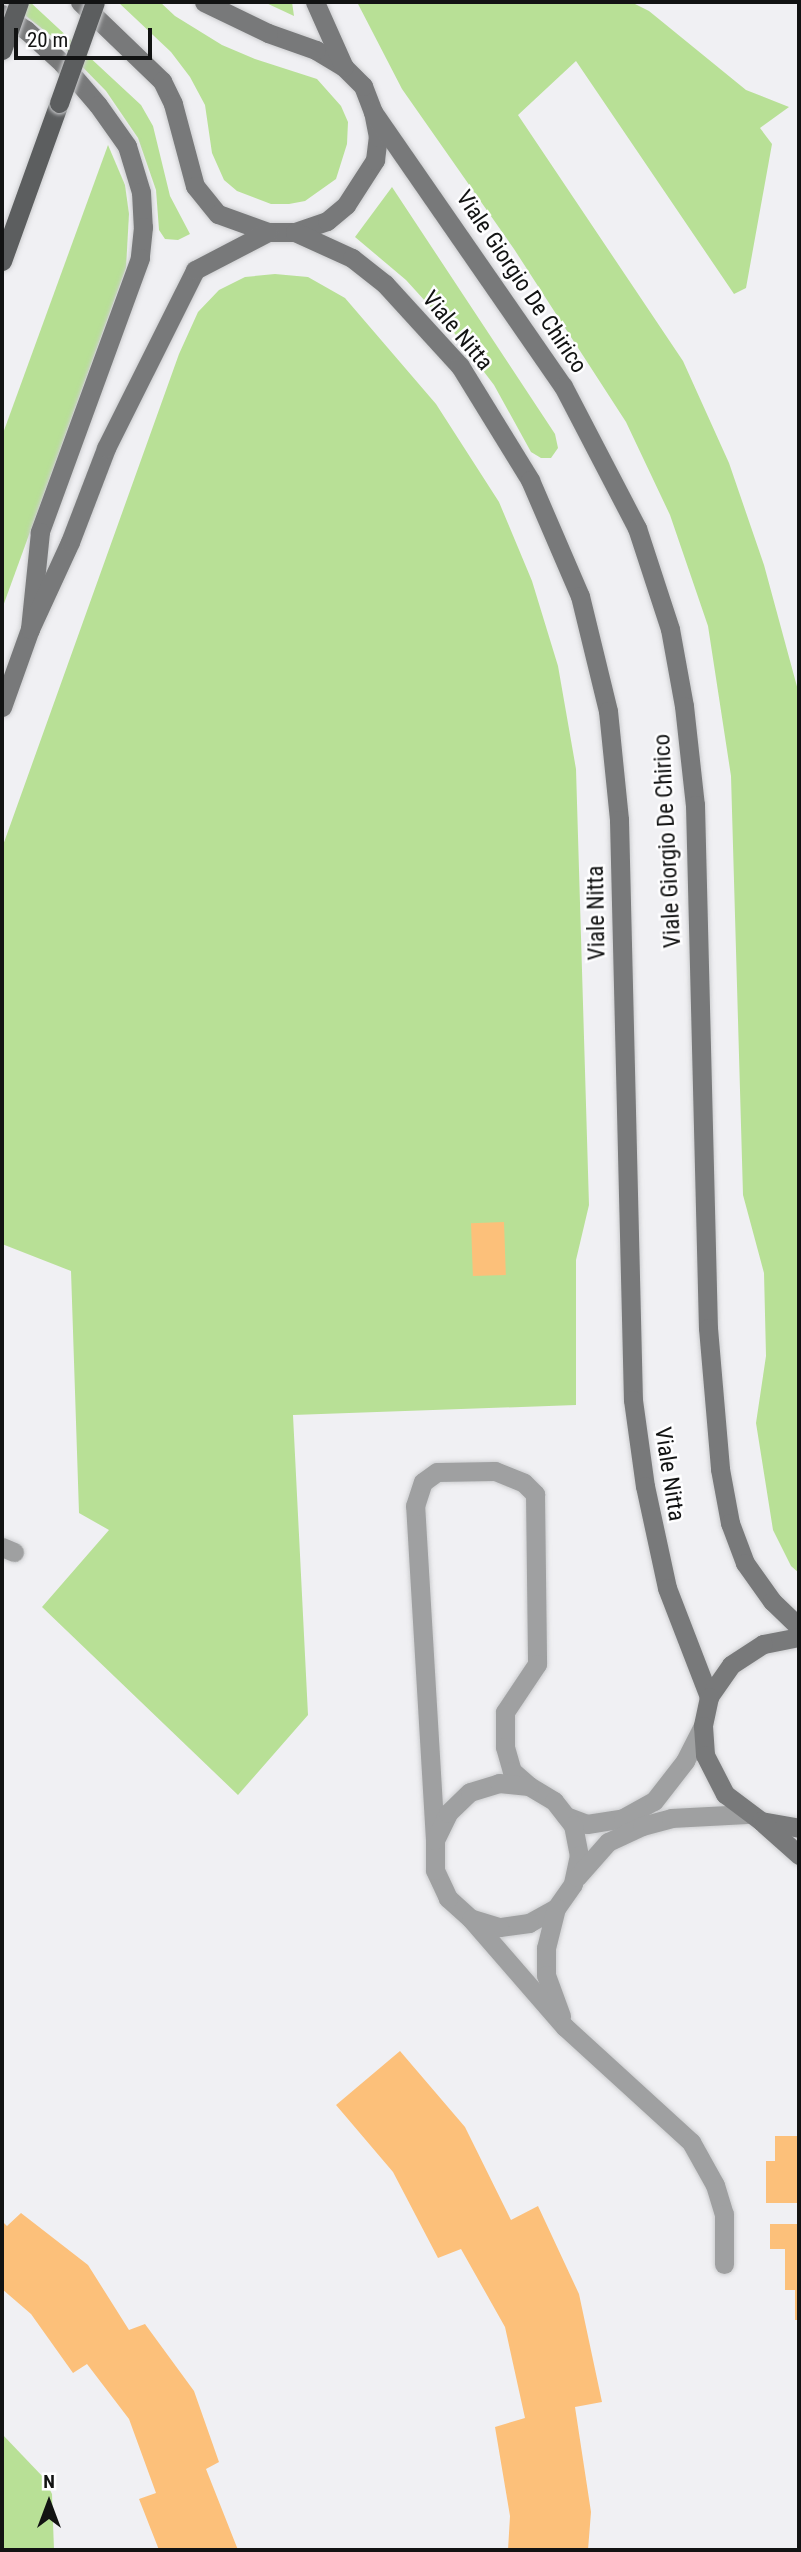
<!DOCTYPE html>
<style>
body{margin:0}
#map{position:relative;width:801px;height:2552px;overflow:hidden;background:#f0f0f3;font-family:"Roboto Condensed",sans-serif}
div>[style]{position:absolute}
.green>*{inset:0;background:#b8e096}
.building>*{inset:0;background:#fcc07a;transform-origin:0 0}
.roads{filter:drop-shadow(0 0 2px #cccdcf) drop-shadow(0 0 2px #cccdcf)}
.service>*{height:19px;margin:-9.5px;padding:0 9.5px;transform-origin:9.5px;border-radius:9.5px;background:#9fa0a1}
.minor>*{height:19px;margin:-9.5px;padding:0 9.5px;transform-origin:9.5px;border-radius:9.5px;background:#9fa0a1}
.secondary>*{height:19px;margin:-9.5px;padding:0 9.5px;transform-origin:9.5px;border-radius:9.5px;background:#78797a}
.primary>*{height:19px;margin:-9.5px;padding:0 9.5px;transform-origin:9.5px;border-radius:9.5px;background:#5c5e5f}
.bridges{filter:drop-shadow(0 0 2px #cccdcf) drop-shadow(0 0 2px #cccdcf)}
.primary-bridge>*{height:19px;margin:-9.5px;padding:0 9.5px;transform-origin:9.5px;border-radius:9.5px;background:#5c5e5f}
span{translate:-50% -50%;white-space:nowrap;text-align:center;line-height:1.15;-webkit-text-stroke:5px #fefeff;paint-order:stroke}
.street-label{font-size:23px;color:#121313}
.frame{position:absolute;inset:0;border:4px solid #121313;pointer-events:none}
.north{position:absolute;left:14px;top:2468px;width:70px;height:70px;-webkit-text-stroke:5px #fefeff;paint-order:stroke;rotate:0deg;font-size:19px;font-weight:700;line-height:28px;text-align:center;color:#121313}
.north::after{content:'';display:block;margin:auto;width:24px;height:32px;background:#121313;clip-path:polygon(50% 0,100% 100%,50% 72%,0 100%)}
.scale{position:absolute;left:14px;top:28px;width:138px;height:32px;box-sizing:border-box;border:4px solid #121313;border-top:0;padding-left:9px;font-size:21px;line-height:24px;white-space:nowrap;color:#121313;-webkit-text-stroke:5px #fefeff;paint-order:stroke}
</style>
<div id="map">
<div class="green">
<i style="clip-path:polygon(8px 2px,30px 2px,141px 105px,153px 126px,170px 196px,190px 234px,178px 240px,165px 239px,159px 230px,156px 190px,138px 138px,106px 91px,54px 38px)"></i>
<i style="clip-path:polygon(118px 2px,160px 2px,175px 16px,222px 45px,255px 59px,317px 79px,341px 106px,348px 122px,347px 144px,336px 179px,305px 201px,289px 204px,271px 204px,237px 191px,224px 180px,212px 153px,205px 105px,190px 77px,171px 52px)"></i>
<i style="clip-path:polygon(264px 2px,292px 2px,294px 16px)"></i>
<i style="clip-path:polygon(357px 2px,631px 2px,649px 11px,746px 90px,789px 107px,760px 128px,772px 144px,746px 288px,734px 294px,576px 61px,518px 115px,683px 361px,729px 463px,764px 565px,799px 694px,799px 1573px,791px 1566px,773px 1530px,756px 1423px,766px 1356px,764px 1273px,743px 1195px,731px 776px,708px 626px,670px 515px,626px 422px,514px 249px,402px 89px)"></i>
<i style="clip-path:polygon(108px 145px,125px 185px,129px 214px,126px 268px,2px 609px,2px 436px)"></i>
<i style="clip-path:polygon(392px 187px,555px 434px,558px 448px,551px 458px,541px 458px,531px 452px,494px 385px,456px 335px,406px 280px,355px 237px)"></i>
<i style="clip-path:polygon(275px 274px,308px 277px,345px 298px,436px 404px,499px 502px,532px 581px,558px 666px,576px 769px,589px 1205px,576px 1260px,576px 1405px,293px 1415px,308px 1715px,238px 1795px,42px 1607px,109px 1530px,79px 1513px,71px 1271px,2px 1244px,2px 848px,179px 354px,198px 312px,219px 290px,245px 277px)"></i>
<i style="clip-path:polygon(2px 2434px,44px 2478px,52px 2494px,54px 2550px,2px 2550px)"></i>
</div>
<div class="building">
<i style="left:504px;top:1222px;width:53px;height:33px;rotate:88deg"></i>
<i style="clip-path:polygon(400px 2051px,465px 2127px,511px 2220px,538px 2206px,579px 2294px,602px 2402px,575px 2407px,591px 2512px,588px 2550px,508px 2550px,510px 2516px,495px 2427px,525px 2418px,505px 2327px,461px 2249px,438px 2258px,393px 2172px,336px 2105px)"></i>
<i style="clip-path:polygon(775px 2136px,799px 2136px,799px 2203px,766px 2203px,766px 2161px,775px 2161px)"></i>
<i style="clip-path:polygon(21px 2213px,88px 2265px,129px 2330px,145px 2324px,194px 2391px,219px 2462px,206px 2469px,238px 2550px,159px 2550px,139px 2499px,156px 2493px,129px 2419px,87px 2364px,73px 2373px,31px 2314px,2px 2289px,2px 2221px,7px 2226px)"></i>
<i style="clip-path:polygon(770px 2224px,799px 2224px,799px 2320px,795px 2320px,795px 2290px,785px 2290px,785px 2249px,770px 2249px)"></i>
</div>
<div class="roads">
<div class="service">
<i style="left:2px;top:1547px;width:13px;rotate:23deg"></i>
</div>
<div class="minor">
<i style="left:566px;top:1816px;width:22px;rotate:21deg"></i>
<i style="left:587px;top:1824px;width:36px;rotate:-9deg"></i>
<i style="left:623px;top:1818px;width:35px;rotate:-29deg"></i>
<i style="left:654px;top:1801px;width:51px;rotate:-52.2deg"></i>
<i style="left:685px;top:1761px;width:39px;rotate:-63deg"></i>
<i style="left:435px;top:1840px;width:335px;rotate:-93.4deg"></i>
<i style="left:415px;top:1506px;width:25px;rotate:-72deg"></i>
<i style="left:423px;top:1482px;width:17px;rotate:-36deg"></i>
<i style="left:437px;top:1472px;width:58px;rotate:-1deg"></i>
<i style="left:495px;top:1471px;width:31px;rotate:22deg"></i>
<i style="left:524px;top:1483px;width:16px;rotate:45deg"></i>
<i style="left:535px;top:1494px;width:170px;rotate:89.3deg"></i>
<i style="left:537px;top:1664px;width:58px;rotate:123.7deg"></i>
<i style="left:505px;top:1712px;width:35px;rotate:90deg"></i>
<i style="left:505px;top:1747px;width:25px;rotate:74deg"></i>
<i style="left:512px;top:1771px;width:23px;rotate:41deg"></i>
<i style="left:529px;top:1786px;width:29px;rotate:31deg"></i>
<i style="left:554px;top:1801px;width:31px;rotate:52deg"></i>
<i style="left:573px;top:1825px;width:31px;rotate:79deg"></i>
<i style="left:579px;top:1855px;width:30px;rotate:102deg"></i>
<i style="left:573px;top:1884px;width:29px;rotate:125deg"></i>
<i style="left:556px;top:1908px;width:31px;rotate:151deg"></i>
<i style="left:529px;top:1923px;width:30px;rotate:172deg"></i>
<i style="left:499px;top:1927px;width:30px;rotate:-163deg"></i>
<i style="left:470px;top:1918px;width:30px;rotate:-138deg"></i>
<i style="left:448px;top:1898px;width:31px;rotate:-115deg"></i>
<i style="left:435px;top:1870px;width:30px;rotate:-90deg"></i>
<i style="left:435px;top:1840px;width:30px;rotate:-64deg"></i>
<i style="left:448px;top:1813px;width:30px;rotate:-44deg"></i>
<i style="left:470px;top:1792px;width:30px;rotate:-17deg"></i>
<i style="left:499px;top:1783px;width:30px;rotate:6deg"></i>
<i style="left:577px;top:1877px;width:47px;rotate:-48.5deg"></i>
<i style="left:608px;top:1842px;width:38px;rotate:-25deg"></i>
<i style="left:642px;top:1826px;width:30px;rotate:-15deg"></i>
<i style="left:671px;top:1818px;width:76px;rotate:-3deg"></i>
<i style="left:556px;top:1908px;width:41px;rotate:104deg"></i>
<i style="left:546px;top:1948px;width:27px;rotate:90deg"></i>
<i style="left:546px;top:1975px;width:44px;rotate:69.9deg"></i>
<i style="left:471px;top:1919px;width:143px;rotate:49deg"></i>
<i style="left:565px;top:2027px;width:171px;rotate:42.4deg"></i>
<i style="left:691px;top:2142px;width:49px;rotate:60.8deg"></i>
<i style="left:715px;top:2185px;width:30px;rotate:73deg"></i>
<i style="left:724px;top:2214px;width:50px;rotate:90deg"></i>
</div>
<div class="secondary">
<i style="left:80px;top:2px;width:114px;rotate:43.9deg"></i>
<i style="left:162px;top:81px;width:25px;rotate:64deg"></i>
<i style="left:173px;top:104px;width:85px;rotate:75deg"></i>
<i style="left:195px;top:186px;width:36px;rotate:51deg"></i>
<i style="left:218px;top:214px;width:53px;rotate:19.8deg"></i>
<i style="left:268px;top:232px;width:27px"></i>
<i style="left:295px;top:232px;width:34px;rotate:-19deg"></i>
<i style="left:327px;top:221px;width:25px;rotate:-40deg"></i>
<i style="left:346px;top:205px;width:54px;rotate:-57.2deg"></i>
<i style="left:375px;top:160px;width:23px;rotate:-83deg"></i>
<i style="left:378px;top:137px;width:25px;rotate:-101deg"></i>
<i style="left:373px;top:112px;width:28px;rotate:-111deg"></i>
<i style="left:363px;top:86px;width:27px;rotate:-135deg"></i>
<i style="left:344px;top:67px;width:33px;rotate:-149deg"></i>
<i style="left:316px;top:50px;width:51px;rotate:-160.5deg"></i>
<i style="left:268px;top:33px;width:71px;rotate:-154.2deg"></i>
<i style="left:315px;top:2px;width:71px;rotate:66deg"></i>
<i style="left:2px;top:14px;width:29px;rotate:34deg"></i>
<i style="left:26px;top:30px;width:49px;rotate:42.5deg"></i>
<i style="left:62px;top:63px;width:55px;rotate:49.4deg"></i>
<i style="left:98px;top:105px;width:50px;rotate:54.7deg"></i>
<i style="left:127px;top:146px;width:48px;rotate:73.1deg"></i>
<i style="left:141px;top:192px;width:35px;rotate:87deg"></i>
<i style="left:143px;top:227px;width:31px;rotate:96deg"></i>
<i style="left:140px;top:258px;width:292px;rotate:110.1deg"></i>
<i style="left:40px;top:532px;width:98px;rotate:95.9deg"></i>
<i style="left:373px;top:112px;width:333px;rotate:55.3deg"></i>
<i style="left:563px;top:386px;width:160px;rotate:62.5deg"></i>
<i style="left:637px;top:528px;width:106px;rotate:71.9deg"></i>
<i style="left:670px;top:629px;width:78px;rotate:79.7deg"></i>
<i style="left:684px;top:706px;width:100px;rotate:83.7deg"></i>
<i style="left:695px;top:805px;width:523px;rotate:88.58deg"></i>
<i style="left:708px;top:1328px;width:142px;rotate:85.1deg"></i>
<i style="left:720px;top:1469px;width:55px;rotate:79.5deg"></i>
<i style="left:730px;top:1523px;width:43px;rotate:69.4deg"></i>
<i style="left:745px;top:1563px;width:47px;rotate:54.6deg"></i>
<i style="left:772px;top:1601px;width:37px;rotate:44deg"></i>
<i style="left:295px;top:232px;width:63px;rotate:24.5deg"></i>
<i style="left:352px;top:258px;width:42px;rotate:38.2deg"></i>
<i style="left:385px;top:284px;width:111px;rotate:47.6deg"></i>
<i style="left:460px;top:366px;width:134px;rotate:58.4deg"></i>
<i style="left:530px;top:480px;width:126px;rotate:66.7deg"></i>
<i style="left:580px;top:596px;width:118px;rotate:76.3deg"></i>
<i style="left:608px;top:711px;width:110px;rotate:84.2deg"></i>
<i style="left:619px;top:820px;width:580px;rotate:88.62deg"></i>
<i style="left:633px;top:1400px;width:87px;rotate:82.1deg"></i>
<i style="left:645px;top:1486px;width:104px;rotate:77.8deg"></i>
<i style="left:667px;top:1588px;width:117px;rotate:68.9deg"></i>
<i style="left:2px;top:707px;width:83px;rotate:-70.3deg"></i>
<i style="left:30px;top:629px;width:96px;rotate:-65.3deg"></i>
<i style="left:70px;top:542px;width:101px;rotate:-69deg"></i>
<i style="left:106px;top:448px;width:199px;rotate:-63.4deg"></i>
<i style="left:195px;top:270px;width:82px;rotate:-27.5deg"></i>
<i style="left:799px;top:1637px;width:37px;rotate:169deg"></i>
<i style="left:763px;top:1644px;width:38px;rotate:147deg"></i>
<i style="left:731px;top:1665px;width:39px;rotate:125deg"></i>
<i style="left:709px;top:1697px;width:30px;rotate:102deg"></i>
<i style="left:703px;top:1726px;width:29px;rotate:86deg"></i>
<i style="left:705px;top:1755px;width:44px;rotate:62.9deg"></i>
<i style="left:725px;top:1794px;width:45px;rotate:36.9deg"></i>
<i style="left:761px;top:1821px;width:39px;rotate:10deg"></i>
<i style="left:764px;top:1824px;width:47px;rotate:41.5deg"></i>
</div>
<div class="primary">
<i style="left:2px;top:261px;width:168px;rotate:-70.2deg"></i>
</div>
</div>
<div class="bridges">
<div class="primary-bridge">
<i style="left:2px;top:50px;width:51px;rotate:-70.5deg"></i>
<i style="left:59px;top:103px;width:107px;rotate:-70.4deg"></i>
</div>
</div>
<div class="street-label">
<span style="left:521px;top:282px;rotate:56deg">Viale Giorgio De Chirico</span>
<span style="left:457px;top:331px;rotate:50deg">Viale Nitta</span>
<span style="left:668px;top:841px;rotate:-93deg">Viale Giorgio De Chirico</span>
<span style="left:597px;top:913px;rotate:-91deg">Viale Nitta</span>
<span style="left:669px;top:1474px;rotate:81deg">Viale Nitta</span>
</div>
<div class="frame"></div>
<div class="north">N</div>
<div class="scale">20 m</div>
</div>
